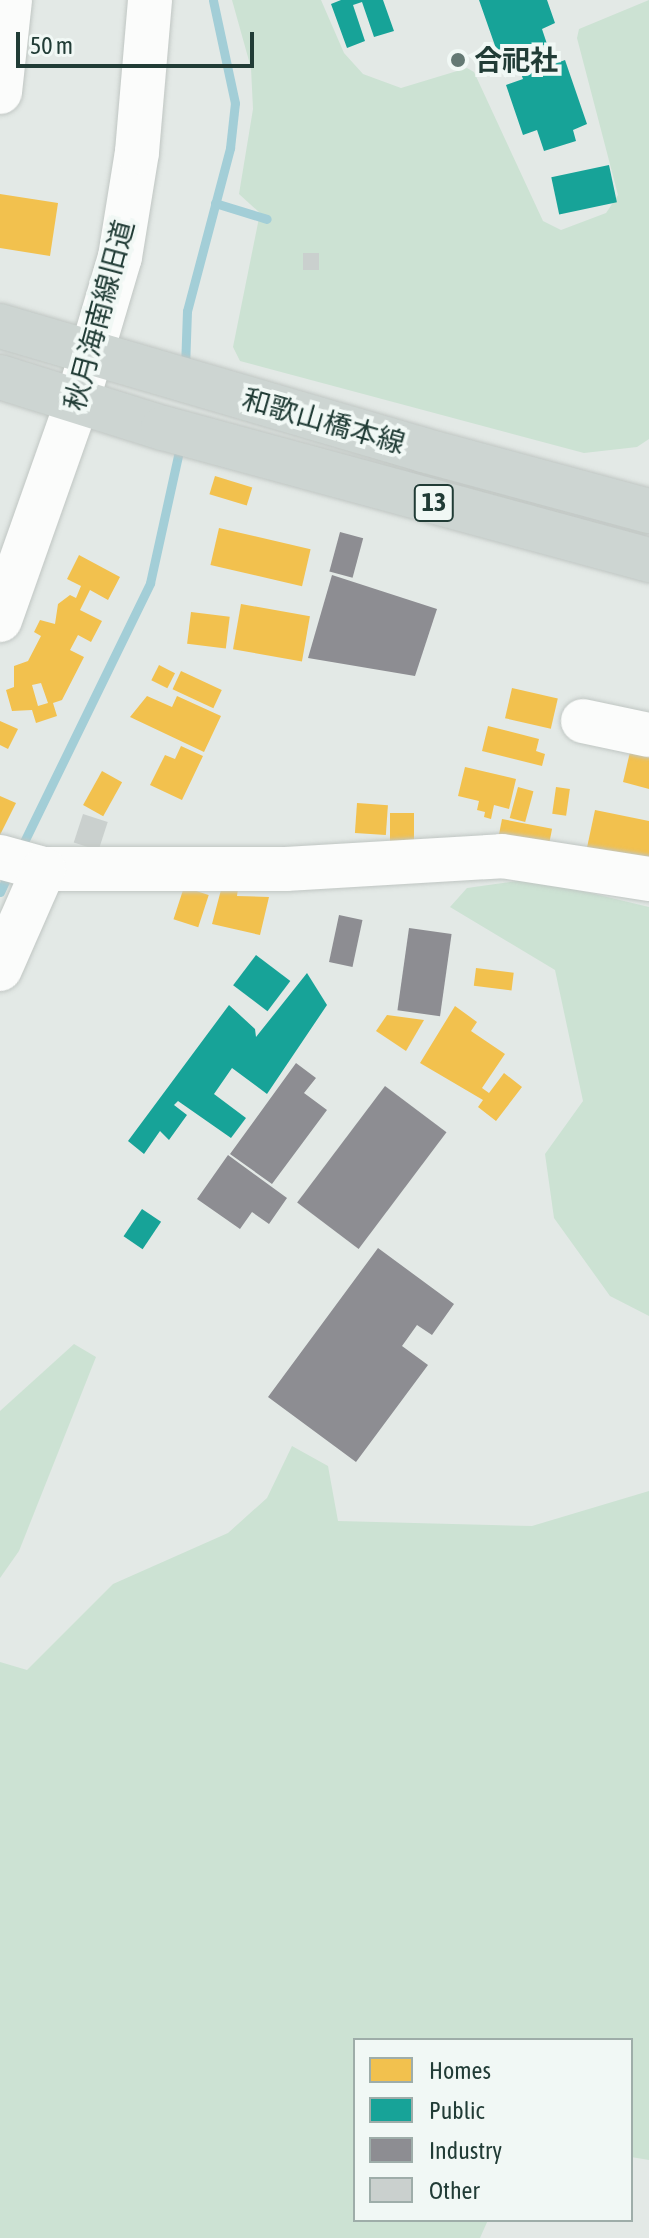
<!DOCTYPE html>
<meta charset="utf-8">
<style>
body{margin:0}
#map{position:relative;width:649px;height:2238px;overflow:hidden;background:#e3e9e6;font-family:"Asap Condensed","Noto Sans JP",sans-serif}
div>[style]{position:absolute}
.green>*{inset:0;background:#cce2d3}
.homes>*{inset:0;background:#f2c14e;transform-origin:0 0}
.public>*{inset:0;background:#17a398;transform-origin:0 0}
.industry>*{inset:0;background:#8d8d92;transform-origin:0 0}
.stream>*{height:9px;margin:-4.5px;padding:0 4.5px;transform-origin:4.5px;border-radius:4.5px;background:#a3ced7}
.building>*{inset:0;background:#cad0ce;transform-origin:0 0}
.roads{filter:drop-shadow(0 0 2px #c0c6c3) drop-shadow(0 0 2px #c0c6c3)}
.minor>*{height:44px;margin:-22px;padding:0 22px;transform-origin:22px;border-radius:22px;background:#fbfcfb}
.major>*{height:44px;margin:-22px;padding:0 22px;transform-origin:22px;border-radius:22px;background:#cdd5d2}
.dots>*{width:22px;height:22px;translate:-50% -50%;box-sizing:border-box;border:4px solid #f1f8f5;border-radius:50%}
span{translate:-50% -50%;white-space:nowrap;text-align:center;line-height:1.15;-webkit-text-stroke:8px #f1f8f5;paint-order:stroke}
.shield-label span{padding:2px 6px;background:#f1f8f5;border:2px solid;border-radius:6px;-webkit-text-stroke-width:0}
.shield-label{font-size:26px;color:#213c36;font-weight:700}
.poi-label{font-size:28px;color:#213c36;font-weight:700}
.left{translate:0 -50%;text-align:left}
.street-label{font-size:28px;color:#213c36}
.legend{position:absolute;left:353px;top:2038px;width:280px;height:184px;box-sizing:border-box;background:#f1f8f5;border:2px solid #9eada9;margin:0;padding:10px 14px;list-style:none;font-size:24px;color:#213c36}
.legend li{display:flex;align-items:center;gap:16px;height:40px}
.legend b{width:40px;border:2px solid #9eada9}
.scale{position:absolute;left:16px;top:32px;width:238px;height:36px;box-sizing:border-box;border:4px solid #213c36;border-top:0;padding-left:10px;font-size:24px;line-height:28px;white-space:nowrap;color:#213c36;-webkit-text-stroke:6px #f1f8f5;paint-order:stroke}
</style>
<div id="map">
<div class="green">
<i style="clip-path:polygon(232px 0,321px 0,344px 53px,363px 74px,401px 88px,467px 68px,474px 72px,543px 221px,561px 230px,606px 213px,618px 195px,577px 38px,579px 29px,649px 0,649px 439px,637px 447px,584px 453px,240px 361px,233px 347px,260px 213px,239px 194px,253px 109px,251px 68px)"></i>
<i style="clip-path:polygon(532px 879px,649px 907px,649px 1316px,610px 1296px,554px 1218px,545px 1154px,583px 1101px,555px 970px,450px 907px,467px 888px)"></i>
<i style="clip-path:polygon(74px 1344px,96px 1357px,19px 1551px,0 1578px,0 1411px)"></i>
<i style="clip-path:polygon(292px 1446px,328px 1466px,338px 1521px,532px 1526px,649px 1491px,649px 2160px,631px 2157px,631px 2040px,355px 2040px,355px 2220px,488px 2220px,480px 2238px,0 2238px,0 1662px,27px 1670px,113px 1584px,228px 1533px,267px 1498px)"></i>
</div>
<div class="homes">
<i style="clip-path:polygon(0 194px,58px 203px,50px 256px,0 248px)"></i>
<i style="left:215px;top:476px;width:39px;height:19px;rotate:17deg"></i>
<i style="left:219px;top:528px;width:94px;height:38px;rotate:13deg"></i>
<i style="clip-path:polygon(evenodd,79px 555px,120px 577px,108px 600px,90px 590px,80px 610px,102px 621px,91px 642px,78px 635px,70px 650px,84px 657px,62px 700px,53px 703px,57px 716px,36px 723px,32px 710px,12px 711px,6px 690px,14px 687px,14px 666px,28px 661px,41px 636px,34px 632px,40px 620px,55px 624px,58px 604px,70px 595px,76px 598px,81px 586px,67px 579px,79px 555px,41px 683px,48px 703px,38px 706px,32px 685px,41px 683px)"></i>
<i style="left:241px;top:604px;width:70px;height:46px;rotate:10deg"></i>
<i style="left:191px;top:612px;width:39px;height:32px;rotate:7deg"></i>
<i style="left:159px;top:665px;width:18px;height:17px;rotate:27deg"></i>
<i style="left:181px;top:671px;width:45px;height:20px;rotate:25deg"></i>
<i style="left:512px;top:688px;width:47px;height:31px;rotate:13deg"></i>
<i style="clip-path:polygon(147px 696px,172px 707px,177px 696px,221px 716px,204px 752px,130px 717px)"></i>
<i style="clip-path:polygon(0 721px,18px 729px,8px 749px,0 745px)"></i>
<i style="clip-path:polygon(488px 726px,539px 739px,536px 751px,545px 754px,542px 766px,482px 751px)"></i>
<i style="clip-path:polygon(181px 746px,203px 756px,182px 800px,150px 785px,165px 755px,175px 759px)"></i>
<i style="clip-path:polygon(630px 752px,649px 757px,649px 789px,623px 782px)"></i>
<i style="clip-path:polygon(465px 767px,516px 779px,509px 809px,494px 805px,491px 819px,484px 817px,485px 812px,477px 810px,479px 801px,458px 796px)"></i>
<i style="left:102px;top:771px;width:23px;height:39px;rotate:29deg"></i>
<i style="left:518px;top:787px;width:16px;height:32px;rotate:15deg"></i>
<i style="left:556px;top:787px;width:14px;height:27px;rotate:8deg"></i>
<i style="clip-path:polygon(0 796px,16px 803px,0 835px)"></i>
<i style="left:357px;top:803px;width:31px;height:30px;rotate:4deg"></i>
<i style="clip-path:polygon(595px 810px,649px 821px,649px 860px,585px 857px)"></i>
<i style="left:390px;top:813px;width:24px;height:37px"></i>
<i style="left:502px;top:819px;width:51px;height:29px;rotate:11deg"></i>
<i style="clip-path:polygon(222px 886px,238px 889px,237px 896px,269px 897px,260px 935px,212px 924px)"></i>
<i style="left:184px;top:887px;width:26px;height:34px;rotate:18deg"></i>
<i style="left:476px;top:968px;width:38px;height:18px;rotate:7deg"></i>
<i style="clip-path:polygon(455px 1006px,477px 1022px,471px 1031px,505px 1054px,482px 1088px,489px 1093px,504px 1073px,522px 1087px,496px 1121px,478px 1107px,483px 1100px,420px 1063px)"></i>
<i style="clip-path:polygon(387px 1015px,424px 1020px,406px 1051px,376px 1031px)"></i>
</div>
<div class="public">
<i style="clip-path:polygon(341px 0,383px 0,394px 31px,374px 37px,362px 2px,353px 5px,365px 41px,347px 48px,331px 4px)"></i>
<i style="clip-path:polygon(479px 0,547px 0,555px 23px,542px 29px,547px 44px,500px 60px)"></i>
<i style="clip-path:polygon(543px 49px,549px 66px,565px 60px,587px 124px,573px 130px,576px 141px,544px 151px,537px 130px,523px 135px,506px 85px,523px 79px,515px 58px)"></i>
<i style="left:609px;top:165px;width:38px;height:59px;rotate:78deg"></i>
<i style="left:256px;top:955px;width:43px;height:38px;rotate:37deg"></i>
<i style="clip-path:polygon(307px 973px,327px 1005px,267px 1094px,232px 1068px,214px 1094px,246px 1118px,231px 1138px,178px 1101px,174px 1105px,187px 1115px,169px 1140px,160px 1131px,144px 1154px,128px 1141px,229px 1005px,255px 1029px,256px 1037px)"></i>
<i style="left:142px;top:1209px;width:23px;height:33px;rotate:34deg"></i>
</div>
<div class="industry">
<i style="left:340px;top:532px;width:24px;height:41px;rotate:15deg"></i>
<i style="clip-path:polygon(332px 575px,437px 609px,415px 676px,308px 658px)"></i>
<i style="left:339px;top:915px;width:24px;height:48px;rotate:12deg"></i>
<i style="left:409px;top:928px;width:43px;height:83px;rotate:8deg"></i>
<i style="clip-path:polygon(296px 1063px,316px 1078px,304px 1093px,327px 1110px,272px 1184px,230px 1154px)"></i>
<i style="left:385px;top:1086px;width:77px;height:146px;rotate:37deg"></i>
<i style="clip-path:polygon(228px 1155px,287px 1198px,269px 1224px,252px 1212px,240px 1229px,197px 1199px)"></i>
<i style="clip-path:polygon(378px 1248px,454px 1304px,432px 1335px,417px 1325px,402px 1346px,428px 1365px,356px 1462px,268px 1397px)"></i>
</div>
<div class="stream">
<i style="left:215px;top:203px;width:54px;rotate:17.1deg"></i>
<i style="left:185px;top:368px;width:57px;rotate:-88deg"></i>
<i style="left:187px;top:311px;width:169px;rotate:-75.2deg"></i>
<i style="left:230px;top:148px;width:45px;rotate:-83.7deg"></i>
<i style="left:235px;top:103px;width:105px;rotate:-102.1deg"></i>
<i style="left:20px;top:850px;width:297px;rotate:-64deg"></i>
<i style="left:150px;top:583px;width:139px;rotate:-77.6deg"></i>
<i style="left:0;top:892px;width:23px;rotate:-65deg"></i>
</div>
<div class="building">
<i style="left:303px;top:253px;width:16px;height:17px"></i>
<i style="left:83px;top:814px;width:26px;height:30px;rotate:18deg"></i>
</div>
<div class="roads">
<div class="minor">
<i style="left:0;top:92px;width:93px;rotate:-83.8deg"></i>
<i style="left:0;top:620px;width:231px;rotate:-70.5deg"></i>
<i style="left:77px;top:402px;width:151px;rotate:-73.5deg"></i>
<i style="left:120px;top:257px;width:106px;rotate:-80.8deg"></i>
<i style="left:137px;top:152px;width:153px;rotate:-85.1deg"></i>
<i style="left:583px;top:721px;width:67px;rotate:12deg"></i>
<i style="left:0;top:857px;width:46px;rotate:15.3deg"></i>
<i style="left:44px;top:869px;width:242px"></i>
<i style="left:286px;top:869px;width:216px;rotate:-3.4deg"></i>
<i style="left:502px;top:856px;width:149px;rotate:8.9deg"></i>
<i style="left:0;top:969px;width:109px;rotate:-66.3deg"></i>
</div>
<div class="major">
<i style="left:0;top:326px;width:441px;rotate:16.3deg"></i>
<i style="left:423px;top:450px;width:234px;rotate:15.1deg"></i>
<i style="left:0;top:377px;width:171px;rotate:17.4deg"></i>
<i style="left:163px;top:428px;width:504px;rotate:15.2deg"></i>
</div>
</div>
<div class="dots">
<i style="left:458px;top:60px;background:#657974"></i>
</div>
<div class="shield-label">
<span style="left:434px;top:503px">13</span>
</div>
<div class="poi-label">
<span class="left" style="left:474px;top:60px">合祀社</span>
</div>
<div class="street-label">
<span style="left:99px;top:315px;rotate:-75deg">秋月海南線旧道</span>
<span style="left:324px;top:421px;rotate:16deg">和歌山橋本線</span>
</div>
<ul class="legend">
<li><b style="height:22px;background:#f2c14e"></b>Homes</li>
<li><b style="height:22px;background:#17a398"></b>Public</li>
<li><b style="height:22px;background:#8d8d92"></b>Industry</li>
<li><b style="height:22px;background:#cad0ce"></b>Other</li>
</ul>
<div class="scale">50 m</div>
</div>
